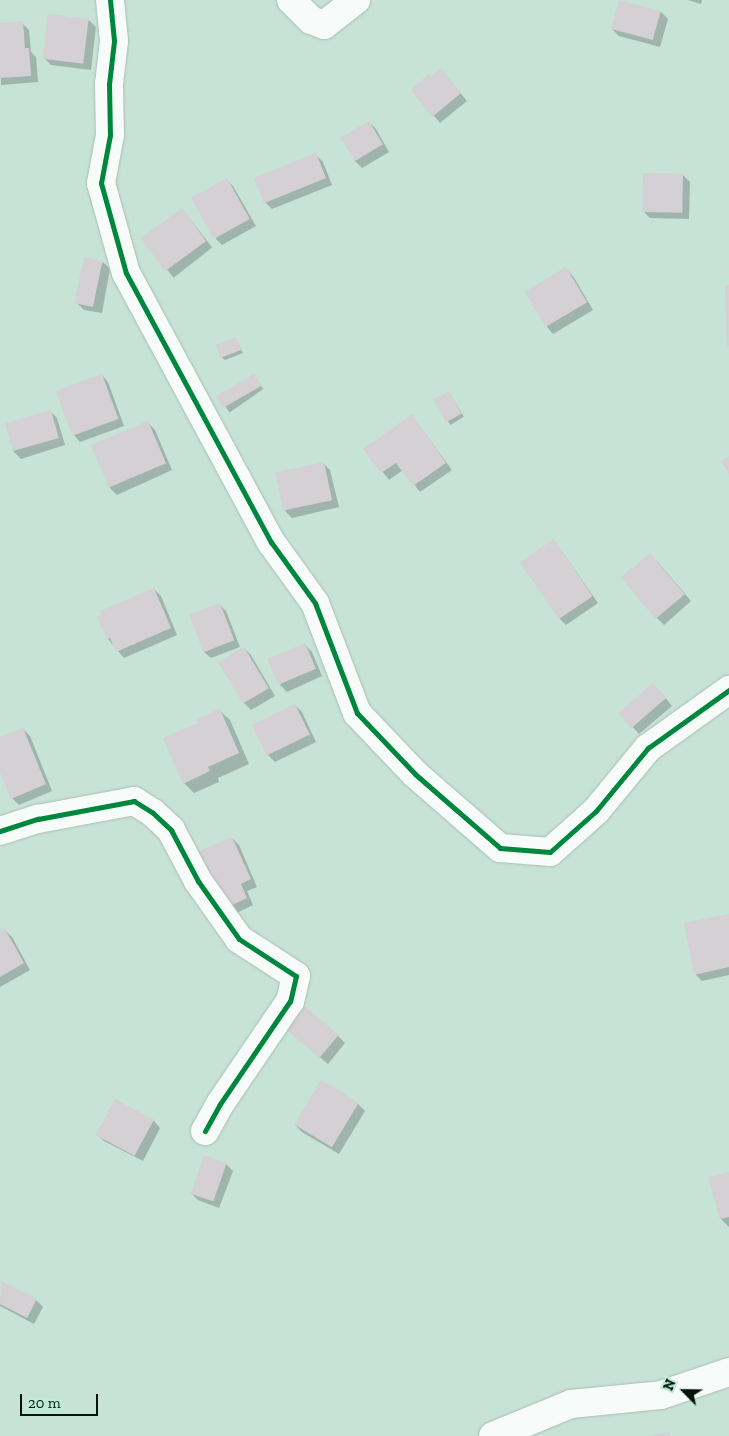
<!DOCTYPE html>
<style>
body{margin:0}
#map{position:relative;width:729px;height:1436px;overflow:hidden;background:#c7e2d7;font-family:"Zilla Slab",serif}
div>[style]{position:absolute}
.shadow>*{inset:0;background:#0003;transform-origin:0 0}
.building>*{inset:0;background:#d4d0d3;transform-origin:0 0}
.roads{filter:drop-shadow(0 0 1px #a9beb5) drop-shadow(0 0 1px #a9beb5)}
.street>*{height:28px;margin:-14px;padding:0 14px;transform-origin:14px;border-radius:14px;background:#f7fbf9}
.cycleway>*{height:5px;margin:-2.5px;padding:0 2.5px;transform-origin:2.5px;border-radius:2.5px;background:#00873e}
span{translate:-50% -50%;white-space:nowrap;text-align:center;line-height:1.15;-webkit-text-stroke:4.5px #bcedd9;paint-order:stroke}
.north{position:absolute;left:659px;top:1366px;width:50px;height:50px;-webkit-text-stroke:4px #bcedd9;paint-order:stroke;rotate:293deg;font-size:14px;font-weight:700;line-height:20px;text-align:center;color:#03140d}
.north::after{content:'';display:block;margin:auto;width:18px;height:22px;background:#03140d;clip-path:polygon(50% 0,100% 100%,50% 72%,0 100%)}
.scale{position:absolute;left:20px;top:1394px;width:78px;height:22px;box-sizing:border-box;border:2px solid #03140d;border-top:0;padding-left:6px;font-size:15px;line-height:18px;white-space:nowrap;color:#03140d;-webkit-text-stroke:4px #bcedd9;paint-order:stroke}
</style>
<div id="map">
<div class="shadow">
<i style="clip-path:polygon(688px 0,702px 0,701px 4px)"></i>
<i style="clip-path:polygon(661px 12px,668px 19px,660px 47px,619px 36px,612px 29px)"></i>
<i style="clip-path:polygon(89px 20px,96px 27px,91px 70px,51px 65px,44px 58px)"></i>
<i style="clip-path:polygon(22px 23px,29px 30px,31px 52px,36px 57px,38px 82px,1px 85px,0 24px)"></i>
<i style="clip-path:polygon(447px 77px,467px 101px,440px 123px,412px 90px)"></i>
<i style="clip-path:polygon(369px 122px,376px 129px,389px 152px,362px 168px,355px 161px)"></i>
<i style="clip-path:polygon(316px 155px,323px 162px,332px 185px,272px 209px,265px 202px,256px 179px)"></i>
<i style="clip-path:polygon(683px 175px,690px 182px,689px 219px,650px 218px,643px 211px)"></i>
<i style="clip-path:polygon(226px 179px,233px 186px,256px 226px,222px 245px,216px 239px)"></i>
<i style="left:182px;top:209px;width:49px;height:49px;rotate:52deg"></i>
<i style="clip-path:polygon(103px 262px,110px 269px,102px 313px,84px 310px,77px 303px)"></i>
<i style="clip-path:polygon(566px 269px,573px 276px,593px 310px,553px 334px,547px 327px)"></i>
<i style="clip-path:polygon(236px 339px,243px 353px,225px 360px,221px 357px)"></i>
<i style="clip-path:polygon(102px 375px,108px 382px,124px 426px,80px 442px,74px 435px)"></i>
<i style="left:254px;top:376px;width:16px;height:41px;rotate:55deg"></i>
<i style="left:449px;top:392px;width:29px;height:16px;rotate:59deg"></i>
<i style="clip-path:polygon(50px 411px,57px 418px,65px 445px,21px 459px,14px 452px,6px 424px)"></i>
<i style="clip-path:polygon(412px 416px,452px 470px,420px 492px,403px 470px,389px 480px,365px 449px)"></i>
<i style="clip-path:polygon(148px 423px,155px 430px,172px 470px,117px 495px,110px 488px,93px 447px)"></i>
<i style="clip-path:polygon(323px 463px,330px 470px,339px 507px,292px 518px,285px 511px)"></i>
<i style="clip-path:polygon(554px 540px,598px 603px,566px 625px,559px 618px)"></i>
<i style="clip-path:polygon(657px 561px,691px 601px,664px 625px,657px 618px)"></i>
<i style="clip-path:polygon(154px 589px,161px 596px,177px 635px,124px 658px,108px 639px)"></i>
<i style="clip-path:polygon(219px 604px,226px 611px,240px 647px,211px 658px,204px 652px)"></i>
<i style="clip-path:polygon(305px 645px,312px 652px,322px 676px,287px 692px,280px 685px)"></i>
<i style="clip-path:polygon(244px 648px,251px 655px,275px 696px,251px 710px,244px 703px)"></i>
<i style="clip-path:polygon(660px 691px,672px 706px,639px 734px,620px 713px)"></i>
<i style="clip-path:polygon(295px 705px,302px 712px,316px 742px,275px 762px,268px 755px)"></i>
<i style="clip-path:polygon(219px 710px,230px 720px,249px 764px,218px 778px,219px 782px,194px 793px,184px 783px,200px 723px)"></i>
<i style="clip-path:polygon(23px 729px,30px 736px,52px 791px,19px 805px,12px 798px,0 770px,0 739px)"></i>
<i style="clip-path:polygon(232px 838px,239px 845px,257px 887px,247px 891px,253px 905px,228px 917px)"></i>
<i style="clip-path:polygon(729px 915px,729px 975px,702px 981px,695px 974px)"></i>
<i style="clip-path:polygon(5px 930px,12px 937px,30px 970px,0 987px,0 933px)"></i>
<i style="clip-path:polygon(292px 1034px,338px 1036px,345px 1043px,328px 1064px)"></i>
<i style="clip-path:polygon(321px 1082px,358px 1104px,365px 1111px,339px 1154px,302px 1132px,295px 1125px)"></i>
<i style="clip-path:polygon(154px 1121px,160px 1128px,143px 1161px,104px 1141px,97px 1135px)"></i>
<i style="clip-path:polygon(226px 1164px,233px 1171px,219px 1208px,198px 1200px,191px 1193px)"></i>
<i style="clip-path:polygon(729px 1173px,729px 1227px,721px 1219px,710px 1178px)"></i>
<i style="clip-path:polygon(2px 1282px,36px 1300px,43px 1307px,34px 1324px,0 1306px)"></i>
</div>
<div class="building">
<i style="left:619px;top:0;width:43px;height:30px;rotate:15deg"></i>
<i style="left:48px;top:14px;width:41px;height:45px;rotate:7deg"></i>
<i style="clip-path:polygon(23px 21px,25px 48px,29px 48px,31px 76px,0 78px,0 23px)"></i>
<i style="clip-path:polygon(441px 68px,461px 93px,432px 117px,411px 90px,429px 74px,431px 76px)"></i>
<i style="left:369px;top:121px;width:27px;height:33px;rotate:59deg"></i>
<i style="left:316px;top:153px;width:27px;height:67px;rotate:68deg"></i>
<i style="left:643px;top:173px;width:40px;height:39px;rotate:1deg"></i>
<i style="left:227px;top:178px;width:47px;height:41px;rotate:61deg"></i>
<i style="left:182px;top:208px;width:41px;height:51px;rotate:54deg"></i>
<i style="left:84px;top:257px;width:19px;height:47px;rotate:12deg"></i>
<i style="left:566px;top:267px;width:41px;height:48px;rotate:59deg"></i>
<i style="clip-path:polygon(725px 285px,729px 285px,729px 346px,727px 346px)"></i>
<i style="left:236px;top:337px;width:14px;height:22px;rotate:69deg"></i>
<i style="left:102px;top:374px;width:48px;height:49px;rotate:70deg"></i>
<i style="left:254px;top:374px;width:14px;height:44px;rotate:60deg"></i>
<i style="left:449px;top:391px;width:26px;height:18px;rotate:61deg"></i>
<i style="left:51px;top:410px;width:29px;height:48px;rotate:74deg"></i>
<i style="clip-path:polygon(412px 414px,446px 463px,413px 486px,396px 463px,381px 473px,363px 449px)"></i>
<i style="left:148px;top:421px;width:46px;height:62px;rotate:67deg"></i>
<i style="clip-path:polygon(729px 456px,729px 474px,721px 462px)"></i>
<i style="left:324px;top:462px;width:39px;height:50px;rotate:78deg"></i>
<i style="left:554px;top:539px;width:69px;height:41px;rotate:56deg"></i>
<i style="left:650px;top:553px;width:54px;height:38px;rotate:50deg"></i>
<i style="clip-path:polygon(154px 588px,171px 628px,116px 652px,110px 638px,107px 639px,97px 617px,102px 615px,100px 611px)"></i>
<i style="left:220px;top:603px;width:40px;height:33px;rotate:69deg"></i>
<i style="left:305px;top:643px;width:28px;height:41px;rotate:67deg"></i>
<i style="left:244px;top:647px;width:48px;height:30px;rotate:59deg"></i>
<i style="left:653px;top:683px;width:20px;height:46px;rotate:49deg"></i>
<i style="left:295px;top:704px;width:34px;height:48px;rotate:64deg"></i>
<i style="clip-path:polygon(220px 709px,239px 753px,208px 767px,210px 771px,183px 784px,163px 738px,198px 723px,196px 719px)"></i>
<i style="clip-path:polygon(23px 728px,46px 784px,11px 799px,0 773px,0 737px)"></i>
<i style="clip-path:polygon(232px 837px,251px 879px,241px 884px,247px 898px,220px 911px,195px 853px)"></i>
<i style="clip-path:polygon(729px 914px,729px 967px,694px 975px,684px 923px)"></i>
<i style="clip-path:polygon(5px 929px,24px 963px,0 977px,0 932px)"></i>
<i style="left:302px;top:1004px;width:48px;height:30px;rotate:40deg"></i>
<i style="left:321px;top:1080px;width:44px;height:52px;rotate:31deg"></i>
<i style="left:115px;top:1099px;width:44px;height:41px;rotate:28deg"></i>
<i style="left:204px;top:1155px;width:24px;height:41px;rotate:19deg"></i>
<i style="clip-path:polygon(729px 1172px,729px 1217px,720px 1219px,708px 1177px)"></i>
<i style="clip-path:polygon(1px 1281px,37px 1299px,27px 1318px,0 1304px)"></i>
<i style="clip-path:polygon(669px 1432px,670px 1436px,653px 1436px,653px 1435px)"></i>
</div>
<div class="roads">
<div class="street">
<i style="left:110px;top:0;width:41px;rotate:84.4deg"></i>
<i style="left:114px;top:41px;width:43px;rotate:96.6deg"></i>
<i style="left:109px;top:84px;width:51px;rotate:88.9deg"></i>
<i style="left:110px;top:135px;width:49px;rotate:100.6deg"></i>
<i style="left:101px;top:183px;width:93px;rotate:74.5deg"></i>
<i style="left:126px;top:273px;width:306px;rotate:61.7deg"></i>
<i style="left:271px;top:542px;width:75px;rotate:54.2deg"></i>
<i style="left:315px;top:603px;width:118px;rotate:69.1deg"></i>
<i style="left:357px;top:713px;width:84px;rotate:46.4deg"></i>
<i style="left:415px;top:774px;width:113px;rotate:41deg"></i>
<i style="left:500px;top:848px;width:50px;rotate:4.6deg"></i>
<i style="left:550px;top:852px;width:62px;rotate:-41.7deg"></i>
<i style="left:596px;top:811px;width:82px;rotate:-50.5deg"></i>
<i style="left:648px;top:748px;width:100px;rotate:-35.6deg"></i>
<i style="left:291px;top:0;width:28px;rotate:45deg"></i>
<i style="left:311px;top:20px;width:14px;rotate:21deg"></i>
<i style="left:324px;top:25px;width:41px;rotate:-38deg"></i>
<i style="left:0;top:831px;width:40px;rotate:-18deg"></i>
<i style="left:38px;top:819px;width:98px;rotate:-10.6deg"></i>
<i style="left:134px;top:801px;width:22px;rotate:32deg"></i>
<i style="left:153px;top:813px;width:25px;rotate:43deg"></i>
<i style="left:171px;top:830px;width:58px;rotate:62.1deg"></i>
<i style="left:198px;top:881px;width:71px;rotate:54.7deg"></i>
<i style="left:239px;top:939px;width:68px;rotate:33deg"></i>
<i style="left:296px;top:976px;width:26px;rotate:103deg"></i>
<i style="left:290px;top:1001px;width:125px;rotate:124.2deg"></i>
<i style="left:220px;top:1104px;width:31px;rotate:119deg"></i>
<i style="left:493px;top:1436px;width:84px;rotate:-22.3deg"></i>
<i style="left:571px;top:1404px;width:90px;rotate:-5.7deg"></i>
<i style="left:661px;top:1395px;width:72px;rotate:-18.7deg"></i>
</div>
</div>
<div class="cycleway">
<i style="left:110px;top:0;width:41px;rotate:84.4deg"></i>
<i style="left:114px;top:41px;width:43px;rotate:96.6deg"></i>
<i style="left:109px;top:84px;width:51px;rotate:88.9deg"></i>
<i style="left:110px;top:135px;width:49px;rotate:100.6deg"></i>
<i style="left:101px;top:183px;width:93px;rotate:74.5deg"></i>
<i style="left:126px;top:273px;width:306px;rotate:61.7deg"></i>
<i style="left:271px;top:542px;width:75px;rotate:54.2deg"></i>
<i style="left:315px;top:603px;width:118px;rotate:69.1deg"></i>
<i style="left:357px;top:713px;width:84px;rotate:46.4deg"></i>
<i style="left:415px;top:774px;width:113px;rotate:41deg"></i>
<i style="left:500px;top:848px;width:50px;rotate:4.6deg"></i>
<i style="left:550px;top:852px;width:62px;rotate:-41.7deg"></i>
<i style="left:596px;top:811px;width:82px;rotate:-50.5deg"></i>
<i style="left:648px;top:748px;width:100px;rotate:-35.6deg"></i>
<i style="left:0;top:831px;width:40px;rotate:-18deg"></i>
<i style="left:38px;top:819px;width:98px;rotate:-10.6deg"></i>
<i style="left:134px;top:801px;width:22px;rotate:32deg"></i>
<i style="left:153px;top:813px;width:25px;rotate:43deg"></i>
<i style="left:171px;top:830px;width:58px;rotate:62.1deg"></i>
<i style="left:198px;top:881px;width:71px;rotate:54.7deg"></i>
<i style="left:239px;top:939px;width:68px;rotate:33deg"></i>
<i style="left:296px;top:976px;width:26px;rotate:103deg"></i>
<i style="left:290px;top:1001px;width:125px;rotate:124.2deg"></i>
<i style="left:220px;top:1104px;width:31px;rotate:119deg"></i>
</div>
<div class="north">N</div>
<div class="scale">20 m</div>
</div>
